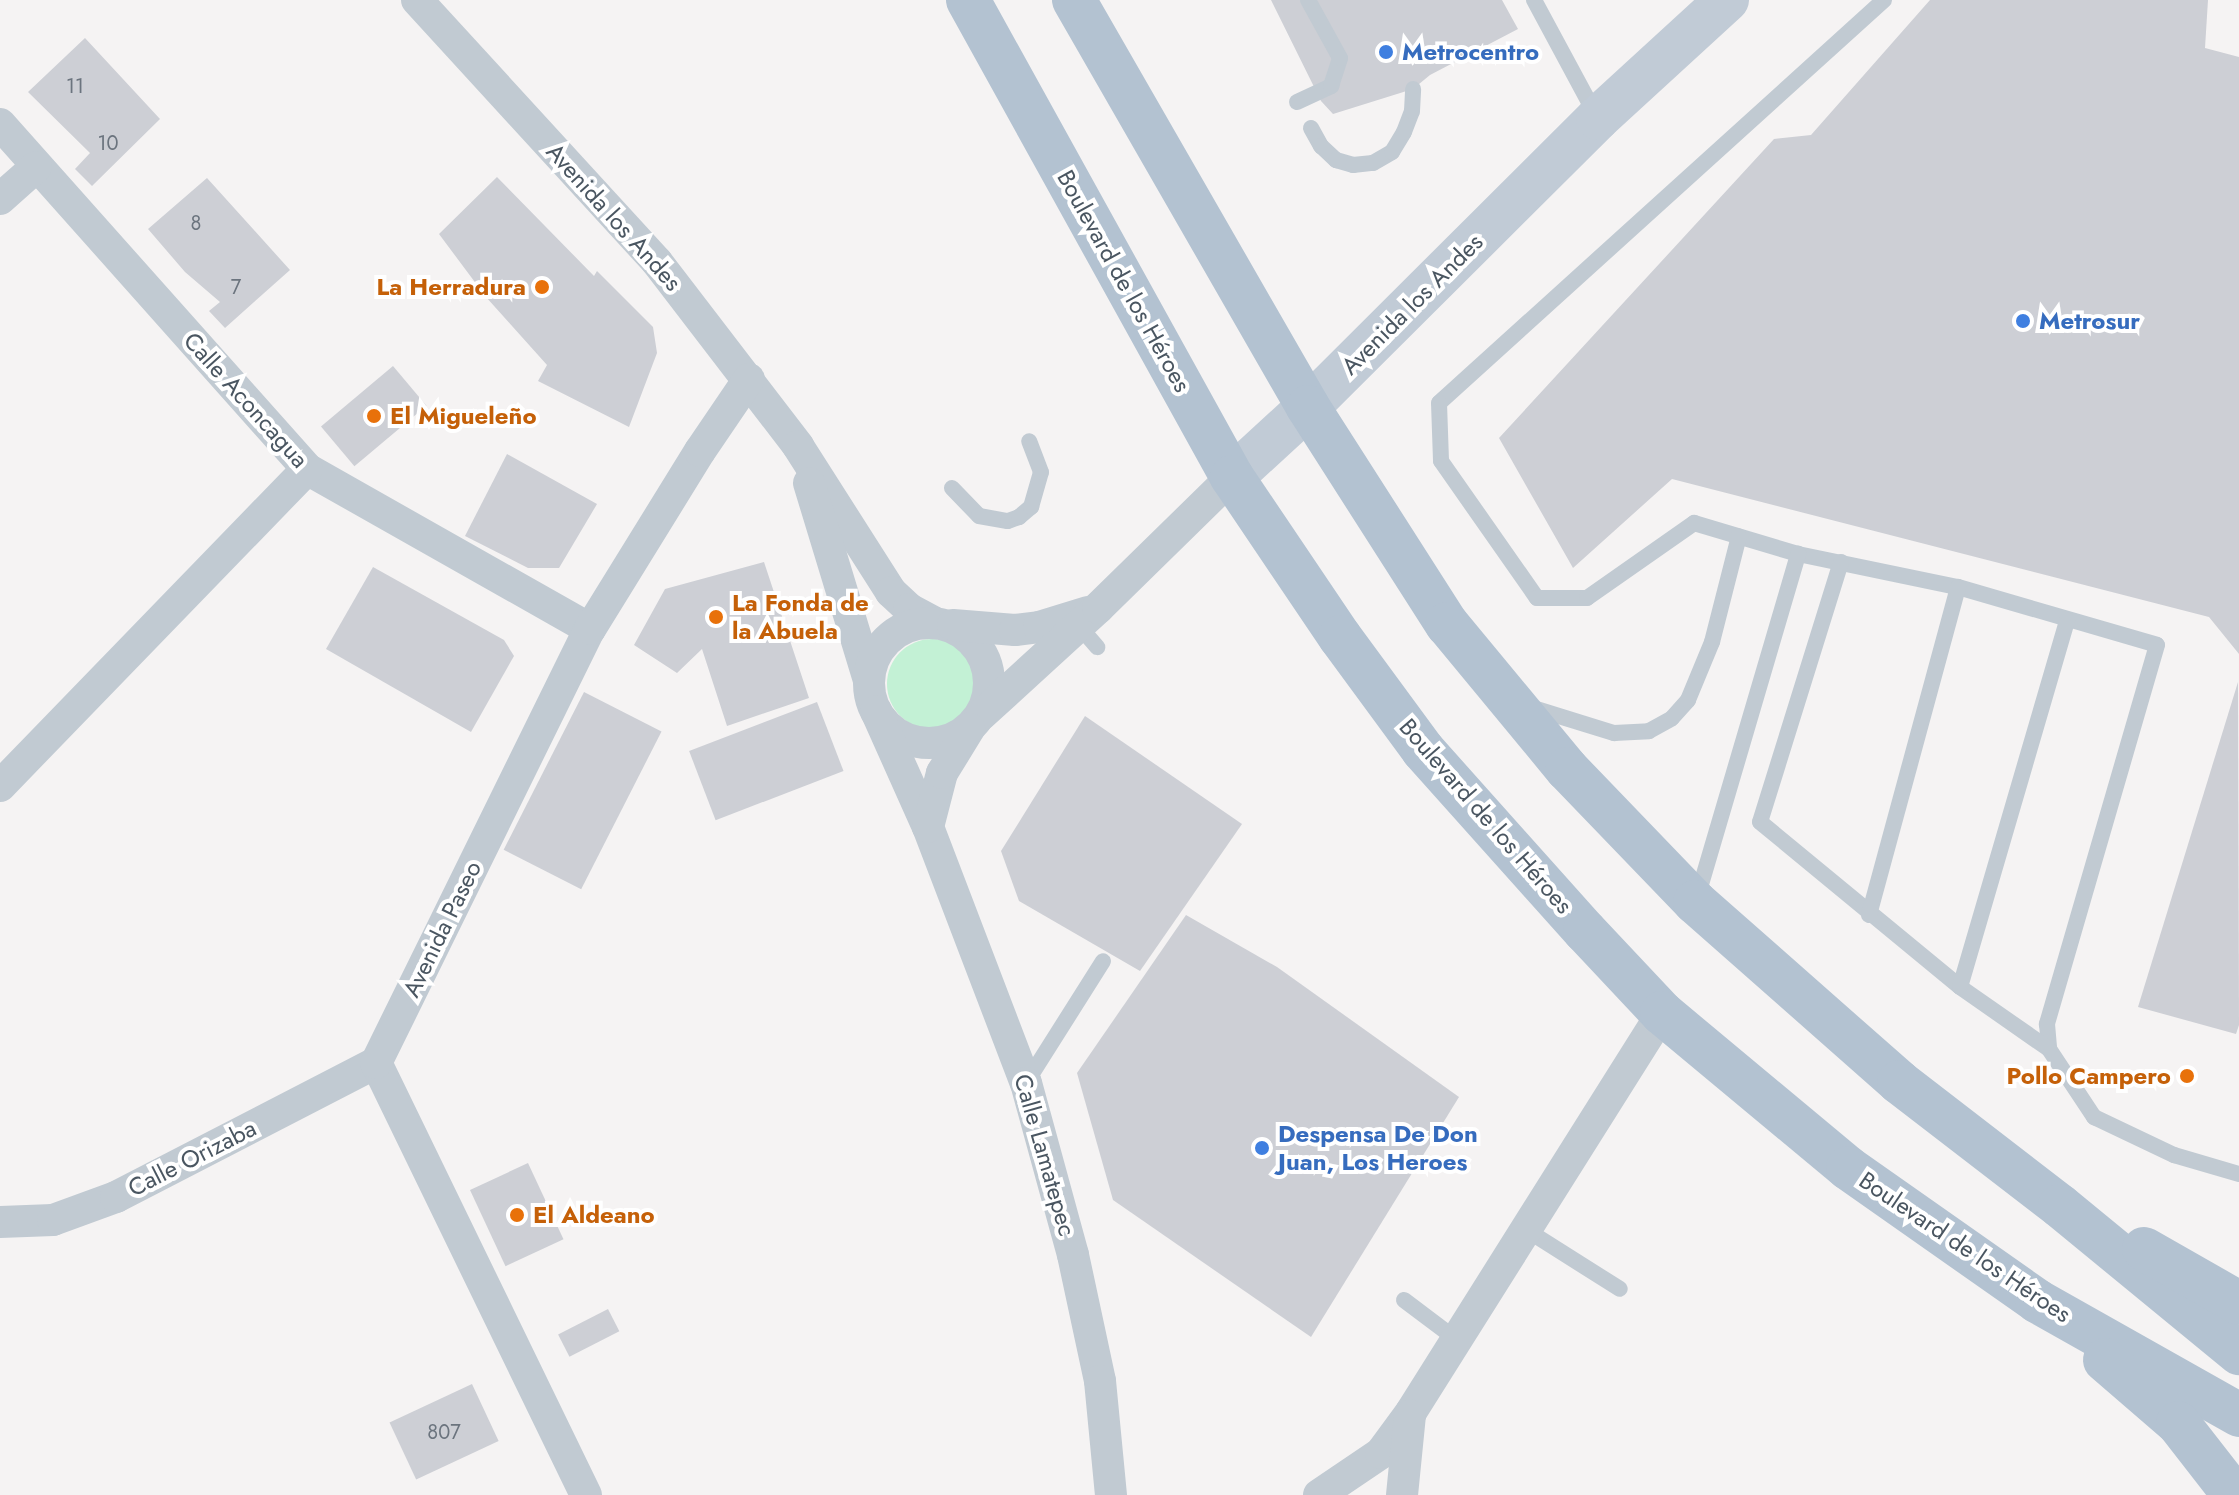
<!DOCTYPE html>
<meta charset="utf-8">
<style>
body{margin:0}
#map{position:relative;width:2239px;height:1495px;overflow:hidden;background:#f5f3f3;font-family:Jost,sans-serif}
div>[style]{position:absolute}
.green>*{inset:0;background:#c3f1d5}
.round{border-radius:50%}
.building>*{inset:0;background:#cdcfd5;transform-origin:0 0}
.lane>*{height:16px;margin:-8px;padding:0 8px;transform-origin:8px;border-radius:8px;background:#c1cad2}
.street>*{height:32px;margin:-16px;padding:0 16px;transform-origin:16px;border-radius:16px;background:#c1cad2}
.street>.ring{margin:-16px;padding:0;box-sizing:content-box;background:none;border:32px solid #c1cad2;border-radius:50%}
.secondary>*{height:44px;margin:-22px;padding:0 22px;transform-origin:22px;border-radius:22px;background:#c1cbd6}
.primary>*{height:44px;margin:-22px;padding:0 22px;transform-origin:22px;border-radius:22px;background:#b3c2d1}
.dots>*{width:22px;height:22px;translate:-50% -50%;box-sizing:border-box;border:4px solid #fff;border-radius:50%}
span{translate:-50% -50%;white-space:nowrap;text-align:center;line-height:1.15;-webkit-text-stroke:8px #fff;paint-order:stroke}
.number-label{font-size:20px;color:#6b747e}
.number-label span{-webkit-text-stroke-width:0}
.shop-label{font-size:24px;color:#366cbe;font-weight:700}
.left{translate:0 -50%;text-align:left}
.street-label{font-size:24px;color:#4a5661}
.food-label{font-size:24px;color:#c56008;font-weight:700}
.right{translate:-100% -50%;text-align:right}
</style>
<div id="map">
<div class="green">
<i class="round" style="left:887px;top:639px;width:90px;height:90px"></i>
</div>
<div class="building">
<i style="clip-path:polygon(1271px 0,1502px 0,1518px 29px,1430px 75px,1413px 89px,1333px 114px,1321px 101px)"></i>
<i style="clip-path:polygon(1930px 0,2208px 0,2205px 48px,2239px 57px,2239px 654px,2209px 617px,1672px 479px,1573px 568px,1499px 438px,1774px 139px,1811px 135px)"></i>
<i style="clip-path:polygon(85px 38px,160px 119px,92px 186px,75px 169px,90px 153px,28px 92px)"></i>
<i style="clip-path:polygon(497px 177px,594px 276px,597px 271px,653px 327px,657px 353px,629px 427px,538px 381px,547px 365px,486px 297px,439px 234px)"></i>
<i style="clip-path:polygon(207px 178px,290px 270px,225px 328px,209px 311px,220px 302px,185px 272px,148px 229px)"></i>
<i style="left:393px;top:366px;width:52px;height:94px;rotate:50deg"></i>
<i style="clip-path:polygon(507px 454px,597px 504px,559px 568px,528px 568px,465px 536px)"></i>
<i style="clip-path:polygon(764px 562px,809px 698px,727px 726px,702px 649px,677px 673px,634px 645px,665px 589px)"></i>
<i style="clip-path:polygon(373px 567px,504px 640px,514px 656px,471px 732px,326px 649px)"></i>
<i style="clip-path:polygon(2238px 682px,2239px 1025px,2236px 1034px,2138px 1007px)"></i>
<i style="left:584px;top:692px;width:87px;height:177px;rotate:27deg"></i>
<i style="left:817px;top:702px;width:74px;height:137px;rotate:69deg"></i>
<i style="clip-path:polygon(1085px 716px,1242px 824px,1140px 971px,1019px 901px,1001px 851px)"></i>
<i style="clip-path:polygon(1186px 915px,1277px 967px,1459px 1097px,1311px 1337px,1113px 1200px,1077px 1073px)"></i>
<i style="left:528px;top:1163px;width:84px;height:64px;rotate:65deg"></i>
<i style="left:608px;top:1309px;width:25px;height:56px;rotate:63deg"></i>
<i style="left:472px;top:1384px;width:63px;height:91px;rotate:65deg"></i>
</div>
<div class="lane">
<i style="left:1534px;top:0;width:131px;rotate:61.7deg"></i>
<i style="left:1884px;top:0;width:600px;rotate:137.84deg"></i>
<i style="left:1439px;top:403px;width:58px;rotate:88deg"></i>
<i style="left:1441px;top:461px;width:167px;rotate:55deg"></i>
<i style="left:1537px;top:598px;width:50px"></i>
<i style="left:1587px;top:598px;width:131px;rotate:-35deg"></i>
<i style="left:1694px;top:523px;width:109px;rotate:16.6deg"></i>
<i style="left:1798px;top:554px;width:163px;rotate:11.7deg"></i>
<i style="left:1958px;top:587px;width:207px;rotate:16.2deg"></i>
<i style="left:2157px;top:645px;width:395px;rotate:106.2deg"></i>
<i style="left:2047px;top:1024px;width:25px;rotate:85deg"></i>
<i style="left:2049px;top:1049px;width:82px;rotate:56.5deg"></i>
<i style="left:2094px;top:1117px;width:89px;rotate:25.4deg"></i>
<i style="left:2174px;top:1155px;width:68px;rotate:16.3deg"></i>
<i style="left:1297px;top:102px;width:38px;rotate:-25deg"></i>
<i style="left:1331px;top:86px;width:29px;rotate:-72deg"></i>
<i style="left:1340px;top:58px;width:66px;rotate:-118.9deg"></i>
<i style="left:1311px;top:128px;width:21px;rotate:61deg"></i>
<i style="left:1321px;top:146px;width:21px;rotate:43deg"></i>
<i style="left:1336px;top:160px;width:18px;rotate:16deg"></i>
<i style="left:1353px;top:165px;width:20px;rotate:-6deg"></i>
<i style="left:1373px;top:163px;width:22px;rotate:-30deg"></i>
<i style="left:1392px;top:152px;width:23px;rotate:-59deg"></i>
<i style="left:1404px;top:132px;width:22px;rotate:-69deg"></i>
<i style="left:1412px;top:111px;width:22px;rotate:-87deg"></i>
<i style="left:952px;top:488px;width:39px;rotate:46deg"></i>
<i style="left:979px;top:516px;width:29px;rotate:10deg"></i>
<i style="left:1008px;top:521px;width:12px;rotate:-20deg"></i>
<i style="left:1019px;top:517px;width:16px;rotate:-40deg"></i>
<i style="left:1031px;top:507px;width:36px;rotate:-74deg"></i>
<i style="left:1041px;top:472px;width:33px;rotate:-111deg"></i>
<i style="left:1841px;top:562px;width:272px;rotate:107.3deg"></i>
<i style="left:1760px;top:822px;width:259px;rotate:39.5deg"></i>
<i style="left:1960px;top:987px;width:108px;rotate:34.9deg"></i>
<i style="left:1079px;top:626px;width:28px;rotate:49deg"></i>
<i style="left:1533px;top:708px;width:85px;rotate:17.2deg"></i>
<i style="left:1614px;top:733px;width:35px;rotate:-3deg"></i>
<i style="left:1649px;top:731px;width:26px;rotate:-29deg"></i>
<i style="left:1672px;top:718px;width:24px;rotate:-48deg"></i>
<i style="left:1688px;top:700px;width:63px;rotate:-67.5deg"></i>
<i style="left:1712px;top:642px;width:109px;rotate:-75.7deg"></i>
<i style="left:1697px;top:898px;width:359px;rotate:-73.6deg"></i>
<i style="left:1869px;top:915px;width:340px;rotate:-74.8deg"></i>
<i style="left:1960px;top:987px;width:382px;rotate:-73.7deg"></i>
<i style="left:1026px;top:1083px;width:144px;rotate:-57.7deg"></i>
<i style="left:1525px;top:1229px;width:112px;rotate:32.3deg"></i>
<i style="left:1404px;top:1300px;width:65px;rotate:36.9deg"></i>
</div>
<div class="street">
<i style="left:417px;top:0;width:355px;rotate:47.5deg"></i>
<i style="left:657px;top:262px;width:232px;rotate:52.5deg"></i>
<i style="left:798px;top:446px;width:173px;rotate:57.5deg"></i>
<i style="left:891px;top:592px;width:25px;rotate:43deg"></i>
<i style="left:909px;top:609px;width:27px;rotate:28deg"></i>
<i style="left:0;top:124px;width:462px;rotate:48.3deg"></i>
<i style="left:307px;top:469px;width:325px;rotate:29.5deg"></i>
<i style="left:0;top:199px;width:48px;rotate:-41.6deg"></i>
<i style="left:809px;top:483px;width:206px;rotate:73.1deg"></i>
<i class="ring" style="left:869px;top:623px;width:88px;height:88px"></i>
<i style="left:953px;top:625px;width:62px;rotate:4.6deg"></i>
<i style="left:1015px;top:630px;width:24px;rotate:-7deg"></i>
<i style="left:1039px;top:627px;width:51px;rotate:-17deg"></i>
<i style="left:876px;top:711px;width:127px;rotate:65.9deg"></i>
<i style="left:928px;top:827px;width:274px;rotate:69.1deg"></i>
<i style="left:1026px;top:1083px;width:178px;rotate:74.7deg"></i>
<i style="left:1073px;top:1255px;width:129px;rotate:77.9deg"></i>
<i style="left:1100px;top:1381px;width:115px;rotate:84.5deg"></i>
<i style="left:981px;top:715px;width:159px;rotate:-42.4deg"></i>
<i style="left:1098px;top:608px;width:187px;rotate:-44.4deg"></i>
<i style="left:0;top:786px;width:441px;rotate:-45.9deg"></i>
<i style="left:928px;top:827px;width:56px;rotate:-75.5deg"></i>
<i style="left:942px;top:773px;width:52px;rotate:-58.5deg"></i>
<i style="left:0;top:1222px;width:53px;rotate:-2.2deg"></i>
<i style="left:53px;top:1220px;width:67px;rotate:-20.1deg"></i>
<i style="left:116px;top:1197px;width:292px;rotate:-27.3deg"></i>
<i style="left:586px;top:1495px;width:480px;rotate:-115.9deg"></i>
<i style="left:376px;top:1063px;width:484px;rotate:-63.8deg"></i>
<i style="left:590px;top:629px;width:209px;rotate:-58.3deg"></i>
<i style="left:700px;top:451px;width:87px;rotate:-55.8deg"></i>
<i style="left:1319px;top:1495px;width:75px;rotate:-34.1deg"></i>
<i style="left:1381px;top:1453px;width:51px;rotate:-53.8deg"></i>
<i style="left:1411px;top:1412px;width:471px;rotate:-57.8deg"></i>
<i style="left:1402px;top:1495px;width:80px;rotate:-84.3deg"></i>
</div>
<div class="secondary">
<i style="left:1232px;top:477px;width:103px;rotate:-42.6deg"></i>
<i style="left:1308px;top:407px;width:409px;rotate:-44.9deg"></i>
<i style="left:1598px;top:118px;width:175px;rotate:-42.5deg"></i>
</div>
<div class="primary">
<i style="left:968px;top:0;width:545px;rotate:61.04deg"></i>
<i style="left:1232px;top:477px;width:193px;rotate:56deg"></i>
<i style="left:1340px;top:637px;width:140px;rotate:53.7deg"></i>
<i style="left:1423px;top:750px;width:243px;rotate:48.2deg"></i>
<i style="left:1585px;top:931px;width:112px;rotate:46.8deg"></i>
<i style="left:1662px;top:1013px;width:242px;rotate:39.8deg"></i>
<i style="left:1848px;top:1168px;width:231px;rotate:35.1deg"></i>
<i style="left:2037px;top:1301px;width:232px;rotate:29.4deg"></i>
<i style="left:1074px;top:0;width:469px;rotate:60.1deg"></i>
<i style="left:1308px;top:407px;width:258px;rotate:57.4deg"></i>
<i style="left:1447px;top:624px;width:188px;rotate:50.4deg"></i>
<i style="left:1567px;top:769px;width:185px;rotate:46.1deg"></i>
<i style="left:1695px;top:902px;width:272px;rotate:41.4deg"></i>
<i style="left:1899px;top:1082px;width:203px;rotate:37.6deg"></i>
<i style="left:2060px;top:1206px;width:232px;rotate:39.4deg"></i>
<i style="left:2144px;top:1249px;width:109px;rotate:29.6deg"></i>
<i style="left:2105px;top:1360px;width:96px;rotate:40.8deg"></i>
<i style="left:2178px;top:1423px;width:91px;rotate:52.1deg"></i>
</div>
<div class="dots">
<i style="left:1386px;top:52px;background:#3f7fe0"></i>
<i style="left:542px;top:287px;background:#e8710a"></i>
<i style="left:2023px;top:321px;background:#3f7fe0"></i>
<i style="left:374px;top:416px;background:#e8710a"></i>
<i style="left:716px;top:617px;background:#e8710a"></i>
<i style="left:2187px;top:1076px;background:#e8710a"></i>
<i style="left:1262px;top:1148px;background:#3f7fe0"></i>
<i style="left:517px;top:1215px;background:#e8710a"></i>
</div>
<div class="number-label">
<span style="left:75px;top:86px">11</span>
<span style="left:108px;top:143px">10</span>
<span style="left:196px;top:223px">8</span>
<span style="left:236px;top:287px">7</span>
<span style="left:444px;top:1432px">807</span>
</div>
<div class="shop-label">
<span class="left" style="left:1402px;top:52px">Metrocentro</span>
<span class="left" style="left:2039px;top:321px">Metrosur</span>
<span class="left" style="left:1278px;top:1148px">Despensa De Don<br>Juan, Los Heroes</span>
</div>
<div class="street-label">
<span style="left:614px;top:217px;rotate:48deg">Avenida los Andes</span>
<span style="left:1124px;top:281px;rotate:61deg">Boulevard de los Héroes</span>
<span style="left:1412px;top:304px;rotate:-45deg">Avenida los Andes</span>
<span style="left:246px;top:400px;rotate:48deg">Calle Aconcagua</span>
<span style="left:1486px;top:816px;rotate:49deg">Boulevard de los Héroes</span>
<span style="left:442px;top:929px;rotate:-64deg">Avenida Paseo</span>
<span style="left:1045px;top:1155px;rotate:74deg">Calle Lamatepec</span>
<span style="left:192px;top:1158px;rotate:-27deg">Calle Orizaba</span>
<span style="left:1965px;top:1247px;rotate:34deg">Boulevard de los Héroes</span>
</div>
<div class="food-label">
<span class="right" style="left:526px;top:287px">La Herradura</span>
<span class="left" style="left:390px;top:416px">El Migueleño</span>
<span class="left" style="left:732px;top:617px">La Fonda de<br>la Abuela</span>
<span class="right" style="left:2171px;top:1076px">Pollo Campero</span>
<span class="left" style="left:533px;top:1215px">El Aldeano</span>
</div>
</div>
